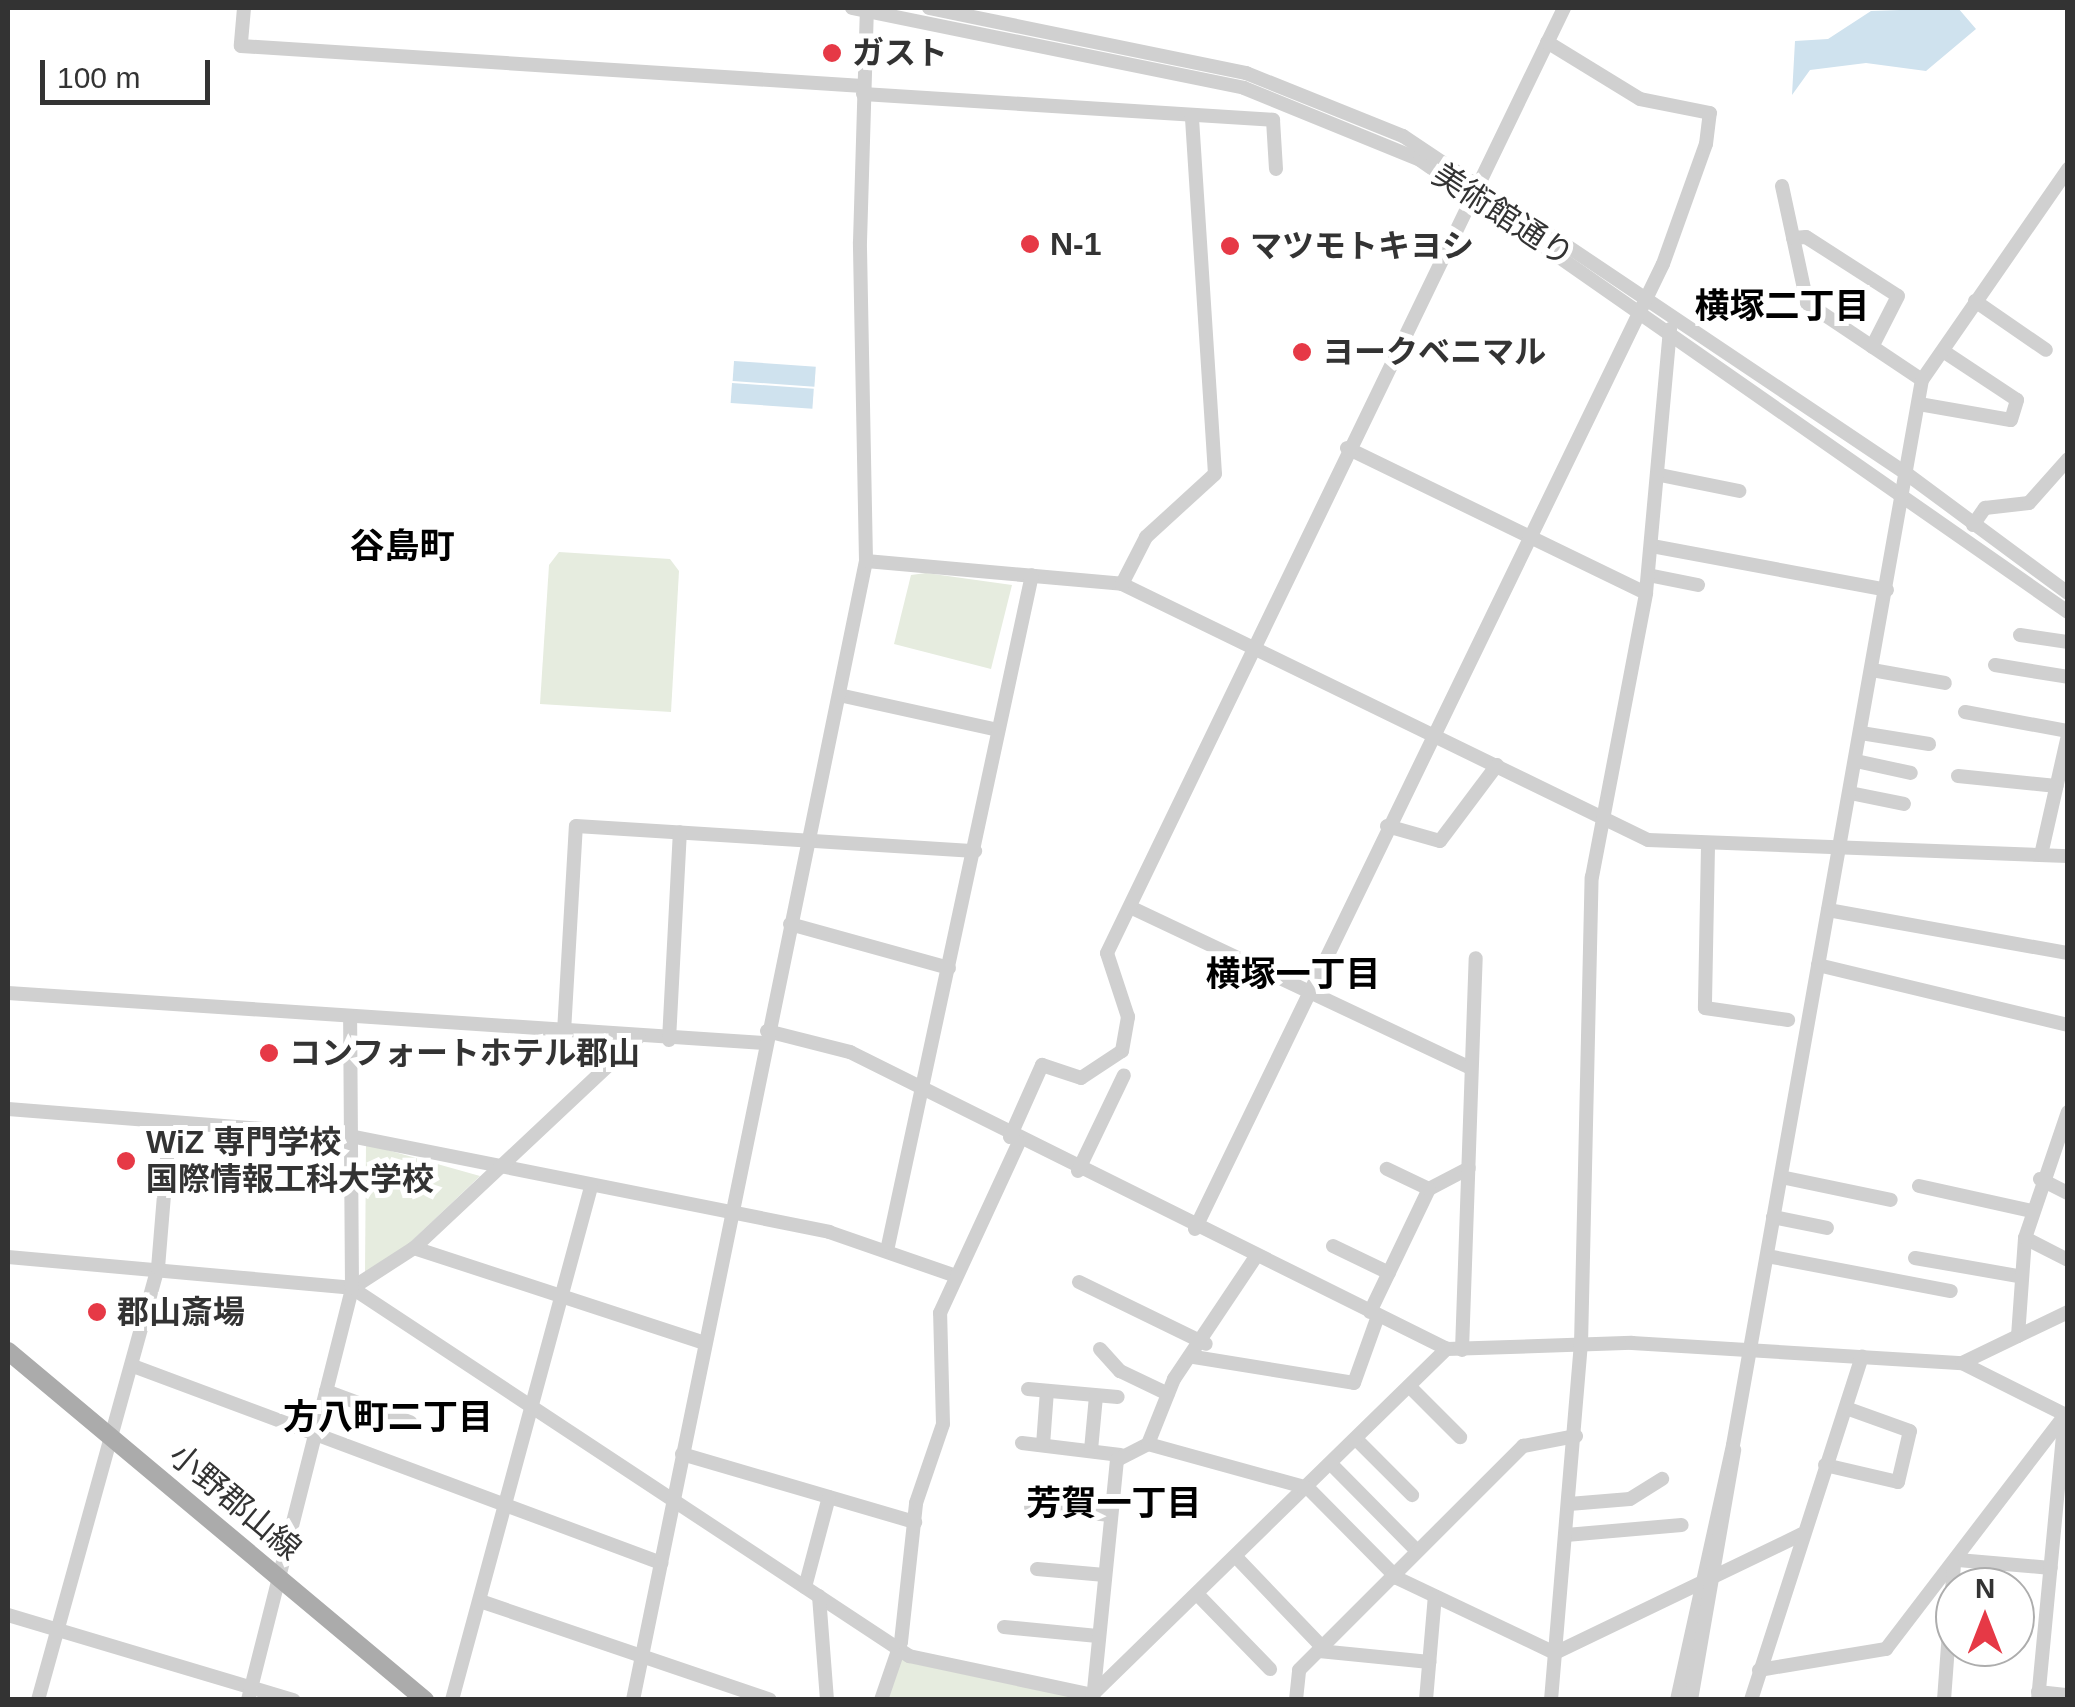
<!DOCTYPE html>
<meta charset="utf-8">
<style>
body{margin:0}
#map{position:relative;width:2075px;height:1707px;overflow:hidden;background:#fff;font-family:Arial,"Noto Sans JP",sans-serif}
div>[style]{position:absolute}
.green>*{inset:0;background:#e6ecdf}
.water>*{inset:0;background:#cfe2ee;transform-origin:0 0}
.minor>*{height:14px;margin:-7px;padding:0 7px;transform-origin:7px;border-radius:7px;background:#d0d0d0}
.major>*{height:18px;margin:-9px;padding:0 9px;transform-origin:9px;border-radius:9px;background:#ababab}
.dots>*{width:28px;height:28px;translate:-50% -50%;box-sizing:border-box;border:5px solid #fff;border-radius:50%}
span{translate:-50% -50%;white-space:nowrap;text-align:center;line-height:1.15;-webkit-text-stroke:10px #fff;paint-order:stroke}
.poi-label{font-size:32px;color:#333;font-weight:700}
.left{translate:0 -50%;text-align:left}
.street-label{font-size:32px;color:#333}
.neighbourhood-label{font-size:35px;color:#000;font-weight:700}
.frame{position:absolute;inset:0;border:10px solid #333;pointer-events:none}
.north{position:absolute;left:1935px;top:1567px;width:100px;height:100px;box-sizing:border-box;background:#fff;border:2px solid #adadad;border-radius:50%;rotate:0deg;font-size:28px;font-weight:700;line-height:40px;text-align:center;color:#333}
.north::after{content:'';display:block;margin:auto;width:35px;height:45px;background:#e63946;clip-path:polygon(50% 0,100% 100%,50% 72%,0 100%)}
.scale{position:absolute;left:40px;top:60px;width:170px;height:45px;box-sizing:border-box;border:5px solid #333;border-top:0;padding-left:12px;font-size:30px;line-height:35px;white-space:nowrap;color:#333;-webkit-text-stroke:8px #fff;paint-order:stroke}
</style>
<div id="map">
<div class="green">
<i style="clip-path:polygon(559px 552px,670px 559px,679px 571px,671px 712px,540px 704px,549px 565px)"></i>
<i style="clip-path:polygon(926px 573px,1012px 585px,991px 669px,894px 644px,911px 575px)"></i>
<i style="clip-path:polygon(366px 1144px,480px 1176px,376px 1275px,365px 1272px)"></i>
<i style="clip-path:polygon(899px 1658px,1085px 1700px,884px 1700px)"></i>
</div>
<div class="water">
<i style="clip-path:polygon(1958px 8px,1976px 29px,1926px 71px,1866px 63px,1810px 70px,1792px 95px,1795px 41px,1828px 39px,1871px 11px)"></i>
<i style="left:734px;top:361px;width:82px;height:20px;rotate:4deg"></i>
<i style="left:732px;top:383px;width:82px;height:20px;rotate:4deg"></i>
</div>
<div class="minor">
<i style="left:244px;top:8px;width:38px;rotate:95deg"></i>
<i style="left:241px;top:46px;width:623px;rotate:3.68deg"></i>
<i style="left:852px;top:8px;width:400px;rotate:11.5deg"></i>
<i style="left:1244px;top:88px;width:190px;rotate:22.2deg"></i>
<i style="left:1420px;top:160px;width:790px;rotate:34.9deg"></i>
<i style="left:929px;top:8px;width:324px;rotate:11.6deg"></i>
<i style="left:1246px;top:73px;width:169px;rotate:21.9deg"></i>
<i style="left:1403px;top:136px;width:607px;rotate:33.85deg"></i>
<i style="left:1907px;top:474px;width:200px;rotate:36.5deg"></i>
<i style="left:863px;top:94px;width:411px;rotate:3.6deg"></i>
<i style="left:1273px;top:120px;width:49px;rotate:86.5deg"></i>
<i style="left:1782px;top:186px;width:120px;rotate:77.9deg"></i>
<i style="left:1807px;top:303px;width:138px;rotate:33.8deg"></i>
<i style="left:1793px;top:238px;width:13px;rotate:-4deg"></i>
<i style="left:1806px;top:237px;width:109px;rotate:32.7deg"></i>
<i style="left:1898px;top:296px;width:57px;rotate:117deg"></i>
<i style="left:1975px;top:301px;width:86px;rotate:34.6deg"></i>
<i style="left:1919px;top:404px;width:93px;rotate:9.9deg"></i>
<i style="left:2011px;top:420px;width:21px;rotate:-73deg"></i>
<i style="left:2017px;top:400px;width:89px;rotate:-146.5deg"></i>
<i style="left:1347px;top:448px;width:332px;rotate:25.9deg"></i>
<i style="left:1660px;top:475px;width:81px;rotate:11.4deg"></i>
<i style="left:1973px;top:525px;width:21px;rotate:-55deg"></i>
<i style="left:1985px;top:508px;width:44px;rotate:-6.5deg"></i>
<i style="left:2029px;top:503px;width:59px;rotate:-48.4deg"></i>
<i style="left:1652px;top:546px;width:239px;rotate:10.6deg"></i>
<i style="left:866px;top:561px;width:257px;rotate:5.1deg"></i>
<i style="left:1122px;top:584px;width:585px;rotate:25.95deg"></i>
<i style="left:1648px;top:840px;width:420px;rotate:2.2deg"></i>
<i style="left:1648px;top:575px;width:51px;rotate:11.3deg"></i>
<i style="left:1122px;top:584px;width:53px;rotate:-62.9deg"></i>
<i style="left:1146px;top:537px;width:93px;rotate:-42.4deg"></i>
<i style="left:1215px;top:474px;width:358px;rotate:-93.7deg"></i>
<i style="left:2020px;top:635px;width:49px;rotate:8.3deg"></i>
<i style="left:1995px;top:665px;width:74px;rotate:9.3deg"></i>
<i style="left:1872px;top:670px;width:74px;rotate:10.1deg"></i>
<i style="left:839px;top:695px;width:163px;rotate:12.4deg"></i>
<i style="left:1965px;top:712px;width:105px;rotate:10.5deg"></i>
<i style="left:1861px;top:733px;width:69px;rotate:9.2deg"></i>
<i style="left:1856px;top:761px;width:56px;rotate:12.3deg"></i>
<i style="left:1958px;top:776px;width:99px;rotate:5.8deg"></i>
<i style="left:1850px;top:793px;width:55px;rotate:11.5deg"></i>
<i style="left:1387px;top:826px;width:55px;rotate:15.8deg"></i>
<i style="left:1440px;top:841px;width:95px;rotate:-53.1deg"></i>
<i style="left:1708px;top:846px;width:162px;rotate:91.1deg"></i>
<i style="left:1705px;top:1008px;width:84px;rotate:8.2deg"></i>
<i style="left:2041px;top:855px;width:123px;rotate:-77.3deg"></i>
<i style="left:1130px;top:907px;width:375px;rotate:25.3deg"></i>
<i style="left:1828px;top:910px;width:244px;rotate:10.2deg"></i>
<i style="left:790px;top:924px;width:165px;rotate:15.5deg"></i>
<i style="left:1818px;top:965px;width:257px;rotate:13.5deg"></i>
<i style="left:8px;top:993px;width:758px;rotate:3.78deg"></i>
<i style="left:767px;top:1031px;width:86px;rotate:14.2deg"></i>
<i style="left:850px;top:1052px;width:667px;rotate:26.45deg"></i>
<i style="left:1447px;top:1349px;width:185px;rotate:-1.9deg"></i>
<i style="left:1632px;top:1343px;width:331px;rotate:3.5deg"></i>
<i style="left:1962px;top:1363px;width:118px;rotate:-25.7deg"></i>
<i style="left:564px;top:1032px;width:206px;rotate:-86.7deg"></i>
<i style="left:576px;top:826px;width:400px;rotate:3.6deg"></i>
<i style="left:669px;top:1040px;width:208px;rotate:-87deg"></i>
<i style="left:8px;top:1109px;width:343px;rotate:4.5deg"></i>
<i style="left:350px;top:1136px;width:489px;rotate:11.3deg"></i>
<i style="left:829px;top:1232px;width:134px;rotate:19.1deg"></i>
<i style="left:1010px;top:1137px;width:79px;rotate:-66deg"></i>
<i style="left:1042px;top:1065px;width:41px;rotate:18.4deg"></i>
<i style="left:1081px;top:1078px;width:49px;rotate:-33.4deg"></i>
<i style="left:1122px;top:1051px;width:35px;rotate:-80deg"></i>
<i style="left:1128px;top:1017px;width:67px;rotate:-108.2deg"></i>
<i style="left:1107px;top:953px;width:1050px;rotate:-64.19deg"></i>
<i style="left:1078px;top:1171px;width:106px;rotate:-64.4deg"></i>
<i style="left:1781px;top:1177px;width:112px;rotate:11.8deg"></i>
<i style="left:2040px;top:1179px;width:31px;rotate:27deg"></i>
<i style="left:1919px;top:1186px;width:116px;rotate:12.5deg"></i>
<i style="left:1429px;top:1189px;width:45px;rotate:-27.7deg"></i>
<i style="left:1773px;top:1217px;width:55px;rotate:11.5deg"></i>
<i style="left:1195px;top:1229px;width:1072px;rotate:-64.13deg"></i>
<i style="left:1663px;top:264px;width:127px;rotate:-70.3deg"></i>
<i style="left:1706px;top:144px;width:31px;rotate:-83deg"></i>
<i style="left:1710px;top:113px;width:71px;rotate:-168.7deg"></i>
<i style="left:1640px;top:99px;width:109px;rotate:-148.5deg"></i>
<i style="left:2025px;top:1238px;width:48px;rotate:27.1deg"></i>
<i style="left:888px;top:1246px;width:686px;rotate:-77.89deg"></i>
<i style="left:1333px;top:1246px;width:62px;rotate:25.7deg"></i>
<i style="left:414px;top:1248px;width:305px;rotate:18.1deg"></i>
<i style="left:1767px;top:1256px;width:187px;rotate:10.8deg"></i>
<i style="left:8px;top:1257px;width:345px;rotate:5.1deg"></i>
<i style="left:352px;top:1288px;width:668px;rotate:33.45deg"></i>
<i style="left:909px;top:1656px;width:187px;rotate:12deg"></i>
<i style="left:1915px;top:1258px;width:105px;rotate:9.9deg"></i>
<i style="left:1079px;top:1282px;width:141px;rotate:26deg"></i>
<i style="left:352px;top:1288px;width:74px;rotate:-32.8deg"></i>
<i style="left:414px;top:1248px;width:308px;rotate:-43.2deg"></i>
<i style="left:1370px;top:1312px;width:136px;rotate:-64.4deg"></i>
<i style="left:1429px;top:1189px;width:47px;rotate:-154.5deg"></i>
<i style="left:2018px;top:1336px;width:98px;rotate:-85.9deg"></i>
<i style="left:2025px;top:1238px;width:133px;rotate:-71.2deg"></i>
<i style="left:1100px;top:1349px;width:30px;rotate:48deg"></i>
<i style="left:1120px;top:1371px;width:53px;rotate:25.6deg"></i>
<i style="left:1462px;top:1350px;width:392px;rotate:-88deg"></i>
<i style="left:1194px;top:1357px;width:162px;rotate:9.2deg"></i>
<i style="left:1354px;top:1383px;width:71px;rotate:-70.3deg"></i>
<i style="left:1962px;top:1363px;width:119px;rotate:26.6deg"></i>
<i style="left:133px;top:1366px;width:564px;rotate:20.46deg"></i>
<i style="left:1410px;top:1387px;width:71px;rotate:45deg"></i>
<i style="left:1028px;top:1389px;width:90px;rotate:5.1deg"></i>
<i style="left:326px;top:1391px;width:90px;rotate:20.3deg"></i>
<i style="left:1357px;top:1440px;width:78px;rotate:45deg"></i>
<i style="left:1022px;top:1443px;width:99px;rotate:7deg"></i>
<i style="left:1148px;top:1444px;width:70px;rotate:-68.2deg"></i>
<i style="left:1174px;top:1379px;width:146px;rotate:-56.2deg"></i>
<i style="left:1043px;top:1445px;width:54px;rotate:-85.8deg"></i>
<i style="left:1091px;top:1450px;width:54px;rotate:-84.7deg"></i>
<i style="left:682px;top:1454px;width:243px;rotate:16.3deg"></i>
<i style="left:1332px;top:1465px;width:121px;rotate:45.3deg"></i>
<i style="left:1825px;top:1465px;width:75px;rotate:13.1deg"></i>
<i style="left:1898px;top:1482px;width:52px;rotate:-76.8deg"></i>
<i style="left:1910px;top:1431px;width:68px;rotate:-160.2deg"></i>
<i style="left:1569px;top:1504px;width:61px;rotate:-4.7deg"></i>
<i style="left:1630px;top:1499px;width:38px;rotate:-32deg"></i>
<i style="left:1031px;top:1507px;width:80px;rotate:5.7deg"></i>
<i style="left:1566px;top:1535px;width:116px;rotate:-4.9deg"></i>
<i style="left:1237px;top:1558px;width:122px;rotate:46.3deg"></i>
<i style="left:1958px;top:1560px;width:93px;rotate:4.9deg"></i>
<i style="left:1037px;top:1569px;width:68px;rotate:5deg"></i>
<i style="left:805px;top:1587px;width:93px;rotate:-75.1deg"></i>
<i style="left:819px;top:1596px;width:104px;rotate:85.6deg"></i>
<i style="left:1199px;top:1596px;width:102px;rotate:45.8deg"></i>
<i style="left:480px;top:1601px;width:306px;rotate:18.8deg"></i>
<i style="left:8px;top:1615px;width:298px;rotate:16.6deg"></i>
<i style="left:1004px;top:1627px;width:94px;rotate:5.5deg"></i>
<i style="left:1319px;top:1651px;width:111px;rotate:5.7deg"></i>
<i style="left:1759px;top:1670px;width:129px;rotate:-9.4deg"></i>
<i style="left:1886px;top:1649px;width:295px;rotate:-52.6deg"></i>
<i style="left:2038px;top:1692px;width:30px;rotate:6deg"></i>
<i style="left:1092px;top:1695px;width:496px;rotate:-44.3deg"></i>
<i style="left:38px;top:1700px;width:448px;rotate:-74.5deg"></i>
<i style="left:158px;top:1268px;width:145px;rotate:-85.3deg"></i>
<i style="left:248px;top:1700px;width:425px;rotate:-75.8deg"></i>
<i style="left:352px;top:1288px;width:271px;rotate:-90.4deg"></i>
<i style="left:452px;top:1700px;width:531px;rotate:-74.84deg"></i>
<i style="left:633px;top:1700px;width:1163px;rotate:-78.44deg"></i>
<i style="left:866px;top:561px;width:319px;rotate:-91.1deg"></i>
<i style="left:860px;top:242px;width:234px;rotate:-88.3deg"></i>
<i style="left:881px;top:1700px;width:61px;rotate:-71deg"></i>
<i style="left:901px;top:1642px;width:140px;rotate:-83.8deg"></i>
<i style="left:916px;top:1503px;width:83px;rotate:-71.1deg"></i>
<i style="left:943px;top:1424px;width:111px;rotate:-91.5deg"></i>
<i style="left:940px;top:1313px;width:188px;rotate:-65.2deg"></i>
<i style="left:1093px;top:1700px;width:241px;rotate:-84.3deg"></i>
<i style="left:1117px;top:1460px;width:35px;rotate:-27deg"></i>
<i style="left:1148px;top:1444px;width:166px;rotate:15.4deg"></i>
<i style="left:1308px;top:1488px;width:127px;rotate:45.3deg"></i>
<i style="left:1397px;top:1578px;width:175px;rotate:25.4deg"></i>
<i style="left:1555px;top:1653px;width:274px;rotate:-25.7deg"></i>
<i style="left:1296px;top:1700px;width:30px;rotate:-84deg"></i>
<i style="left:1299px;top:1670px;width:317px;rotate:-45deg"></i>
<i style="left:1523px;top:1446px;width:54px;rotate:-10.7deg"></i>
<i style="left:1426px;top:1700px;width:104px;rotate:-85.1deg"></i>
<i style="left:1551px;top:1700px;width:356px;rotate:-85.2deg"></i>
<i style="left:1581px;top:1345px;width:468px;rotate:-88.7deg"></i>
<i style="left:1592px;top:877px;width:289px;rotate:-79.2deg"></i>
<i style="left:1646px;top:593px;width:265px;rotate:-84.8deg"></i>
<i style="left:1677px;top:1700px;width:261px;rotate:-77.6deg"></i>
<i style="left:1733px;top:1445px;width:1082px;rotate:-79.94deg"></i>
<i style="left:1922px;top:380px;width:257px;rotate:-55.3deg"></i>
<i style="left:1691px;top:1700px;width:254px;rotate:-80.2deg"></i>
<i style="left:1751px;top:1700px;width:361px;rotate:-72.1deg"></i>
<i style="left:1944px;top:1700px;width:135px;rotate:-85.8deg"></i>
<i style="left:2038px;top:1700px;width:285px;rotate:-84.6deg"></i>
</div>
<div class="major">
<i style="left:8px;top:1351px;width:544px;rotate:39.93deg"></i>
</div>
<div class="dots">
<i style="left:832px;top:53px;background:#e63946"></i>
<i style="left:1030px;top:244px;background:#e63946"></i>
<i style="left:1230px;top:246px;background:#e63946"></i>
<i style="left:1302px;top:352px;background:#e63946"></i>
<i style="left:269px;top:1053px;background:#e63946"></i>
<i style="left:126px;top:1161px;background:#e63946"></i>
<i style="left:97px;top:1312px;background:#e63946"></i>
</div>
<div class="poi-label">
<span class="left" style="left:852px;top:53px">ガスト</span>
<span class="left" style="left:1050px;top:244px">N-1</span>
<span class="left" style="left:1250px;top:246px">マツモトキヨシ</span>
<span class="left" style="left:1322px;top:352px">ヨークベニマル</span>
<span class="left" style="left:289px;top:1053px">コンフォートホテル郡山</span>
<span class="left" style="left:146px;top:1161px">WiZ 専門学校<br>国際情報工科大学校</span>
<span class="left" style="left:117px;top:1312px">郡山斎場</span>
</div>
<div class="street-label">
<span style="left:1503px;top:215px;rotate:33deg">美術館通り</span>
<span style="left:235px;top:1502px;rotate:40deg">小野郡山線</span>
</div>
<div class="neighbourhood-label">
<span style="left:1782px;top:306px">横塚二丁目</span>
<span style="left:402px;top:546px">谷島町</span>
<span style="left:1293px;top:974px">横塚一丁目</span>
<span style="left:388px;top:1417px">方八町二丁目</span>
<span style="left:1114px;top:1503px">芳賀一丁目</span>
</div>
<div class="frame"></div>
<div class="north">N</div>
<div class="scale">100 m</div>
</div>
